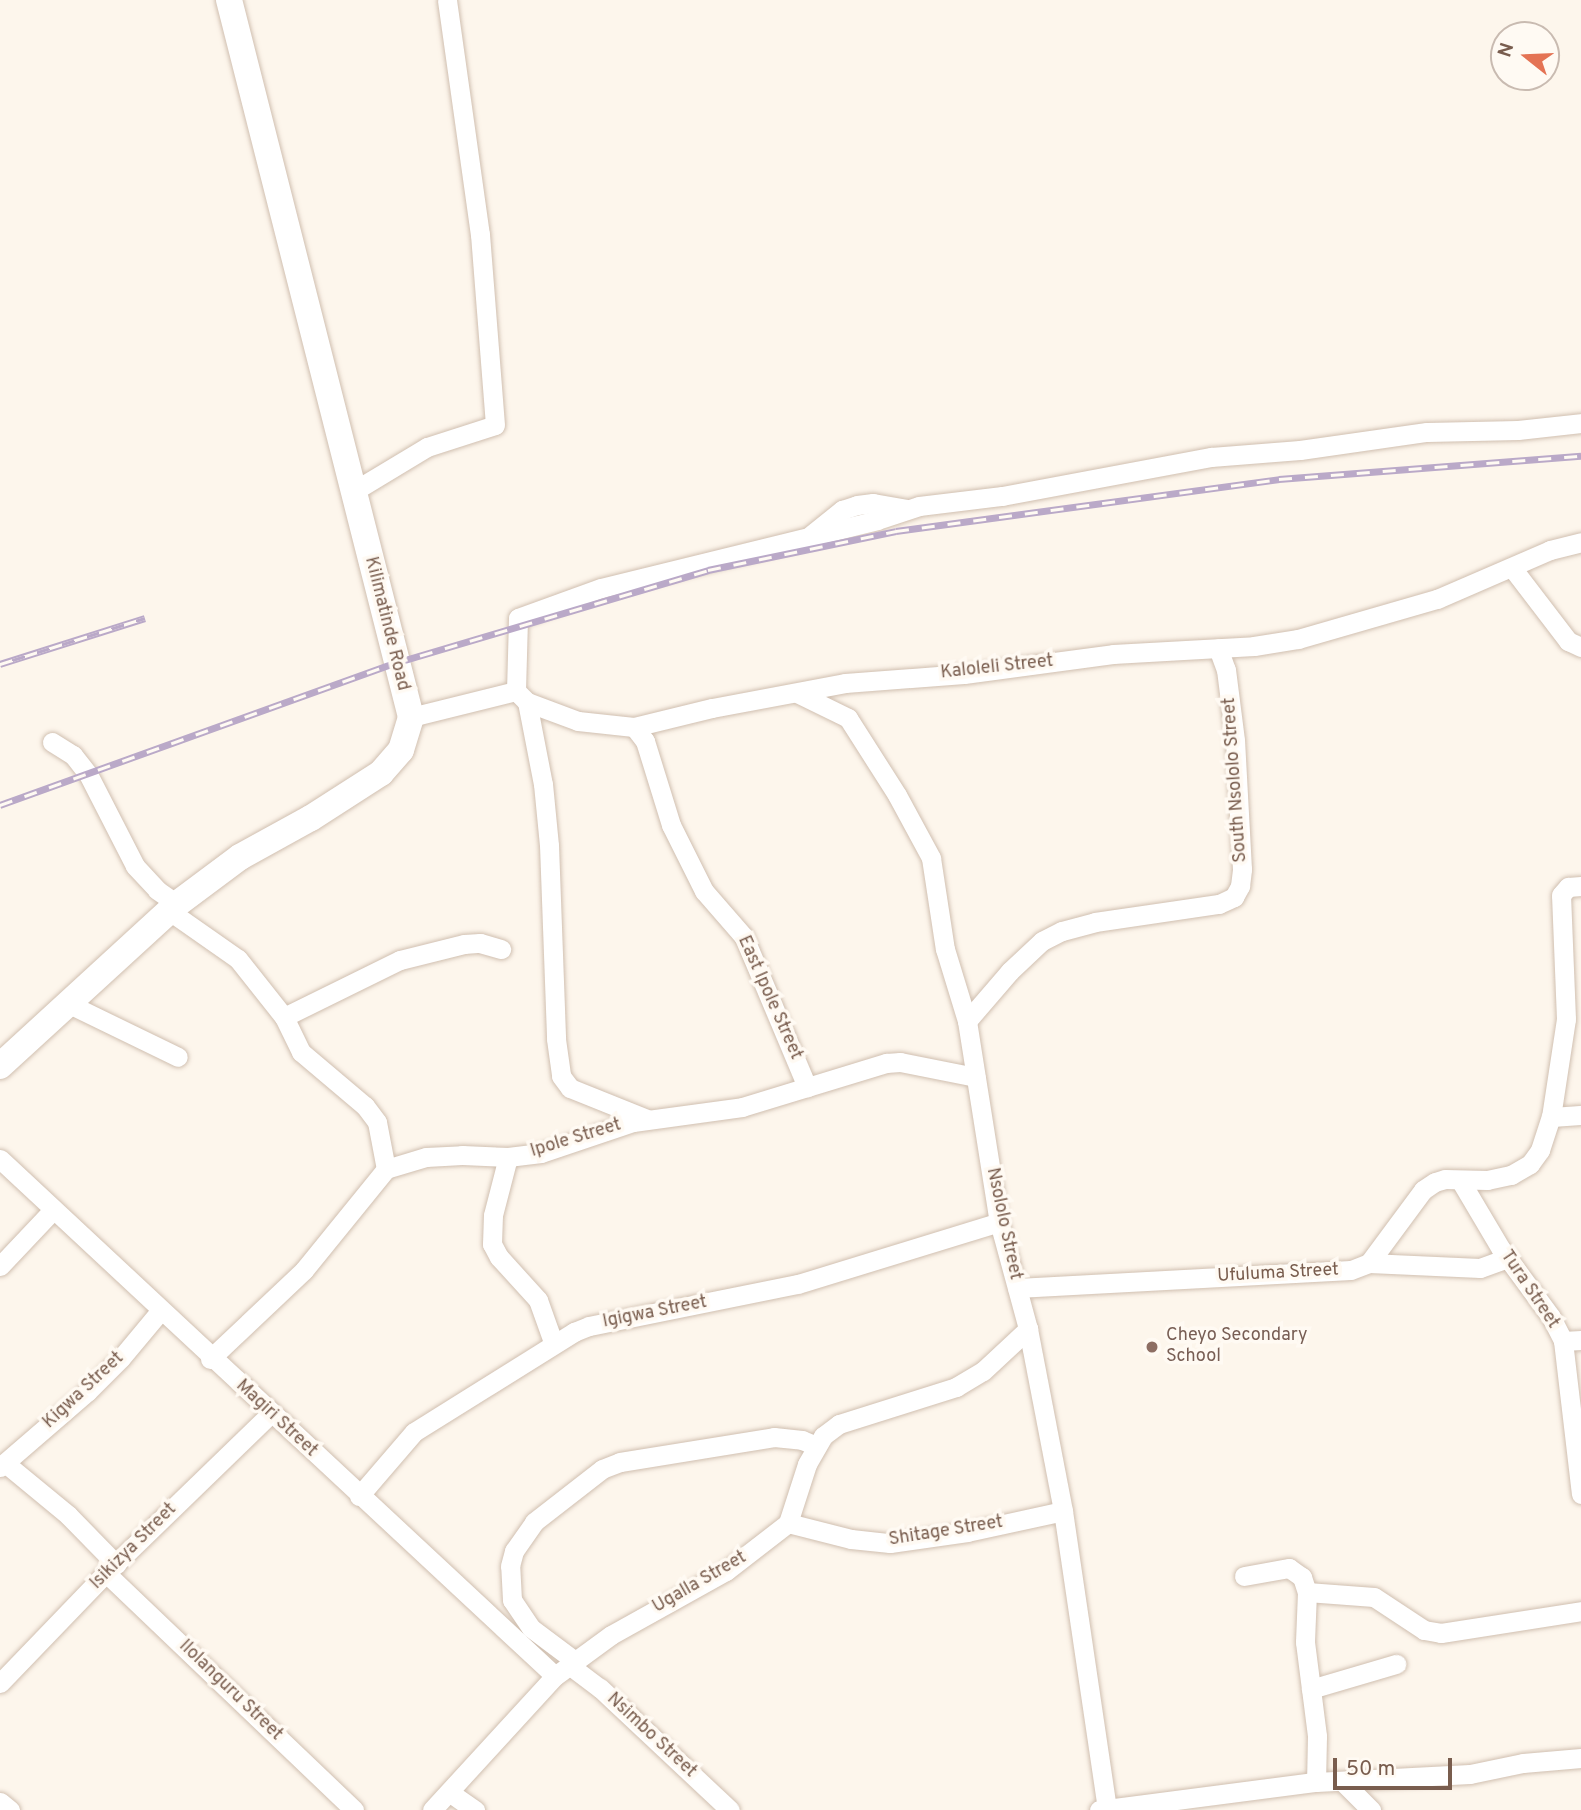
<!DOCTYPE html>
<style>
body{margin:0}
#map{position:relative;width:1581px;height:1810px;overflow:hidden;background:#fdf6ec;font-family:Overpass,sans-serif}
div>[style]{position:absolute}
.roads{filter:drop-shadow(0 0 2px #d0bfb0) drop-shadow(0 0 2px #d0bfb0)}
.street>*{height:19px;margin:-9.5px;padding:0 9.5px;transform-origin:9.5px;border-radius:9.5px;background:#fff}
.secondary>*{height:26px;margin:-13px;padding:0 13px;transform-origin:13px;border-radius:13px;background:#fff}
.rail>*{height:7px;margin-top:-3.5px;transform-origin:0;background:repeating-linear-gradient(90deg,#fffaf3 0 13px,#baa9c8 0 26px);box-sizing:border-box;border-block:2px solid #baa9c8}
.dots>*{width:19px;height:19px;translate:-50% -50%;box-sizing:border-box;border:4px solid #fffaf3;border-radius:50%}
span{translate:-50% -50%;white-space:nowrap;text-align:center;line-height:1.15;-webkit-text-stroke:7px #fffaf3;paint-order:stroke}
.street-label{font-size:18px;color:#795d4e}
.education-label{font-size:18px;color:#785e54}
.left{translate:0 -50%;text-align:left}
.north{position:absolute;left:1490px;top:21px;width:70px;height:70px;box-sizing:border-box;background:#fffaf3;border:2px solid #c9bbb1;border-radius:50%;rotate:288deg;font-size:19px;font-weight:700;line-height:28px;text-align:center;color:#795d4e}
.north::after{content:'';display:block;margin:auto;width:24px;height:32px;background:#e47354;clip-path:polygon(50% 0,100% 100%,50% 72%,0 100%)}
.scale{position:absolute;left:1333px;top:1758px;width:119px;height:32px;box-sizing:border-box;border:4px solid #795d4e;border-top:0;padding-left:9px;font-size:21px;line-height:24px;white-space:nowrap;color:#795d4e;-webkit-text-stroke:5px #fffaf3;paint-order:stroke}
</style>
<div id="map">
<div class="roads">
<div class="street">
<i style="left:354px;top:491px;width:85px;rotate:-31.1deg"></i>
<i style="left:427px;top:447px;width:71px;rotate:-17.9deg"></i>
<i style="left:495px;top:425px;width:191px;rotate:-94.5deg"></i>
<i style="left:480px;top:235px;width:237px;rotate:-98deg"></i>
<i style="left:811px;top:535px;width:40px;rotate:-39deg"></i>
<i style="left:842px;top:510px;width:16px;rotate:-18deg"></i>
<i style="left:857px;top:505px;width:16px;rotate:-7deg"></i>
<i style="left:873px;top:503px;width:35px;rotate:10deg"></i>
<i style="left:1513px;top:569px;width:91px;rotate:52.6deg"></i>
<i style="left:1568px;top:641px;width:14px;rotate:25deg"></i>
<i style="left:516px;top:691px;width:73px;rotate:-88.4deg"></i>
<i style="left:518px;top:618px;width:88px;rotate:-19.9deg"></i>
<i style="left:601px;top:588px;width:284px;rotate:-13.8deg"></i>
<i style="left:877px;top:520px;width:44px;rotate:-18.4deg"></i>
<i style="left:919px;top:506px;width:84px;rotate:-6.9deg"></i>
<i style="left:1002px;top:496px;width:213px;rotate:-10.6deg"></i>
<i style="left:1211px;top:457px;width:89px;rotate:-4.5deg"></i>
<i style="left:1300px;top:450px;width:128px;rotate:-8.1deg"></i>
<i style="left:1427px;top:432px;width:91px;rotate:-1.3deg"></i>
<i style="left:1518px;top:430px;width:63px;rotate:-6.3deg"></i>
<i style="left:797px;top:693px;width:57px;rotate:26.1deg"></i>
<i style="left:848px;top:718px;width:91px;rotate:57.5deg"></i>
<i style="left:897px;top:795px;width:72px;rotate:61.6deg"></i>
<i style="left:931px;top:858px;width:92px;rotate:81.3deg"></i>
<i style="left:945px;top:949px;width:75px;rotate:73deg"></i>
<i style="left:967px;top:1021px;width:204px;rotate:81deg"></i>
<i style="left:999px;top:1222px;width:111px;rotate:74.8deg"></i>
<i style="left:1028px;top:1329px;width:185px;rotate:79.1deg"></i>
<i style="left:1063px;top:1511px;width:300px;rotate:81.6deg"></i>
<i style="left:527px;top:702px;width:84px;rotate:79deg"></i>
<i style="left:543px;top:784px;width:61px;rotate:84.4deg"></i>
<i style="left:549px;top:845px;width:194px;rotate:87.9deg"></i>
<i style="left:556px;top:1039px;width:37px;rotate:82deg"></i>
<i style="left:561px;top:1076px;width:15px;rotate:53deg"></i>
<i style="left:570px;top:1088px;width:83px;rotate:21.9deg"></i>
<i style="left:411px;top:717px;width:108px;rotate:-13.9deg"></i>
<i style="left:516px;top:691px;width:16px;rotate:45deg"></i>
<i style="left:527px;top:702px;width:54px;rotate:20.4deg"></i>
<i style="left:578px;top:721px;width:56px;rotate:6.1deg"></i>
<i style="left:634px;top:727px;width:80px;rotate:-13.7deg"></i>
<i style="left:712px;top:708px;width:135px;rotate:-10.6deg"></i>
<i style="left:845px;top:683px;width:119px;rotate:-4.3deg"></i>
<i style="left:964px;top:674px;width:150px;rotate:-7.6deg"></i>
<i style="left:1113px;top:654px;width:141px;rotate:-3.2deg"></i>
<i style="left:1254px;top:646px;width:45px;rotate:-9deg"></i>
<i style="left:1298px;top:639px;width:145px;rotate:-16.1deg"></i>
<i style="left:1437px;top:599px;width:123px;rotate:-23.4deg"></i>
<i style="left:1550px;top:550px;width:32px;rotate:-14deg"></i>
<i style="left:634px;top:727px;width:18px;rotate:52deg"></i>
<i style="left:645px;top:741px;width:88px;rotate:72.8deg"></i>
<i style="left:671px;top:825px;width:74px;rotate:63.4deg"></i>
<i style="left:704px;top:891px;width:61px;rotate:49deg"></i>
<i style="left:744px;top:937px;width:163px;rotate:67.2deg"></i>
<i style="left:52px;top:742px;width:25px;rotate:32deg"></i>
<i style="left:73px;top:755px;width:24px;rotate:52deg"></i>
<i style="left:88px;top:774px;width:103px;rotate:62.9deg"></i>
<i style="left:135px;top:866px;width:33px;rotate:47deg"></i>
<i style="left:157px;top:890px;width:24px;rotate:35deg"></i>
<i style="left:168px;top:910px;width:85px;rotate:35deg"></i>
<i style="left:238px;top:959px;width:74px;rotate:51.6deg"></i>
<i style="left:284px;top:1017px;width:39px;rotate:64deg"></i>
<i style="left:301px;top:1052px;width:84px;rotate:40.2deg"></i>
<i style="left:365px;top:1106px;width:20px;rotate:53deg"></i>
<i style="left:377px;top:1122px;width:48px;rotate:79.2deg"></i>
<i style="left:67px;top:1003px;width:123px;rotate:25.9deg"></i>
<i style="left:284px;top:1017px;width:129px;rotate:-26.2deg"></i>
<i style="left:400px;top:960px;width:66px;rotate:-14deg"></i>
<i style="left:464px;top:944px;width:16px;rotate:-4deg"></i>
<i style="left:480px;top:943px;width:22px;rotate:16deg"></i>
<i style="left:967px;top:1021px;width:66px;rotate:-49.3deg"></i>
<i style="left:1010px;top:971px;width:44px;rotate:-43.2deg"></i>
<i style="left:1042px;top:941px;width:22px;rotate:-27deg"></i>
<i style="left:1062px;top:931px;width:34px;rotate:-15deg"></i>
<i style="left:1095px;top:922px;width:125px;rotate:-8.3deg"></i>
<i style="left:1219px;top:904px;width:17px;rotate:-25deg"></i>
<i style="left:1234px;top:897px;width:13px;rotate:-61deg"></i>
<i style="left:1240px;top:886px;width:17px;rotate:-83deg"></i>
<i style="left:1242px;top:869px;width:129px;rotate:-93.1deg"></i>
<i style="left:1235px;top:740px;width:71px;rotate:-97.3deg"></i>
<i style="left:1226px;top:670px;width:23px;rotate:-110deg"></i>
<i style="left:1551px;top:1117px;width:30px;rotate:-4deg"></i>
<i style="left:508px;top:1157px;width:60px;rotate:104.5deg"></i>
<i style="left:493px;top:1215px;width:29px;rotate:92deg"></i>
<i style="left:492px;top:1244px;width:15px;rotate:62deg"></i>
<i style="left:499px;top:1257px;width:58px;rotate:47.8deg"></i>
<i style="left:538px;top:1300px;width:45px;rotate:70.3deg"></i>
<i style="left:0;top:1159px;width:758px;rotate:42.97deg"></i>
<i style="left:1460px;top:1180px;width:80px;rotate:59.3deg"></i>
<i style="left:1501px;top:1249px;width:84px;rotate:53.7deg"></i>
<i style="left:1551px;top:1317px;width:27px;rotate:63deg"></i>
<i style="left:1563px;top:1341px;width:154px;rotate:83.3deg"></i>
<i style="left:1369px;top:1263px;width:111px;rotate:2.6deg"></i>
<i style="left:1480px;top:1268px;width:30px;rotate:-20deg"></i>
<i style="left:0;top:1266px;width:77px;rotate:-46.6deg"></i>
<i style="left:1017px;top:1288px;width:334px;rotate:-3.1deg"></i>
<i style="left:1351px;top:1270px;width:19px;rotate:-21deg"></i>
<i style="left:1369px;top:1263px;width:91px;rotate:-53.5deg"></i>
<i style="left:1423px;top:1190px;width:14px;rotate:-34deg"></i>
<i style="left:1435px;top:1182px;width:10px;rotate:-17deg"></i>
<i style="left:1445px;top:1179px;width:42px;rotate:1.4deg"></i>
<i style="left:1487px;top:1180px;width:25px;rotate:-12deg"></i>
<i style="left:1511px;top:1175px;width:22px;rotate:-30deg"></i>
<i style="left:1530px;top:1164px;width:17px;rotate:-54deg"></i>
<i style="left:1540px;top:1150px;width:35px;rotate:-72deg"></i>
<i style="left:1551px;top:1117px;width:99px;rotate:-81.3deg"></i>
<i style="left:1566px;top:1019px;width:124px;rotate:-92.3deg"></i>
<i style="left:1561px;top:895px;width:11px;rotate:-49deg"></i>
<i style="left:1568px;top:887px;width:13px;rotate:-4deg"></i>
<i style="left:1563px;top:1341px;width:18px;rotate:-3deg"></i>
<i style="left:210px;top:1359px;width:129px;rotate:-43.4deg"></i>
<i style="left:304px;top:1270px;width:130px;rotate:-50.9deg"></i>
<i style="left:386px;top:1169px;width:42px;rotate:-16.7deg"></i>
<i style="left:426px;top:1157px;width:36px;rotate:-3deg"></i>
<i style="left:462px;top:1155px;width:46px;rotate:2.5deg"></i>
<i style="left:508px;top:1157px;width:33px;rotate:-7deg"></i>
<i style="left:541px;top:1153px;width:97px;rotate:-18.6deg"></i>
<i style="left:633px;top:1122px;width:110px;rotate:-7.8deg"></i>
<i style="left:742px;top:1107px;width:151px;rotate:-17deg"></i>
<i style="left:886px;top:1063px;width:14px;rotate:-4deg"></i>
<i style="left:900px;top:1062px;width:77px;rotate:11.2deg"></i>
<i style="left:5px;top:1463px;width:82px;rotate:39.5deg"></i>
<i style="left:68px;top:1515px;width:69px;rotate:45.6deg"></i>
<i style="left:0;top:1467px;width:115px;rotate:-40.8deg"></i>
<i style="left:87px;top:1392px;width:48px;rotate:-45deg"></i>
<i style="left:121px;top:1358px;width:62px;rotate:-50.2deg"></i>
<i style="left:359px;top:1496px;width:84px;rotate:-49.3deg"></i>
<i style="left:414px;top:1432px;width:189px;rotate:-32deg"></i>
<i style="left:574px;top:1332px;width:16px;rotate:-22deg"></i>
<i style="left:589px;top:1326px;width:213px;rotate:-11.4deg"></i>
<i style="left:798px;top:1284px;width:210px;rotate:-17.1deg"></i>
<i style="left:788px;top:1523px;width:65px;rotate:14.3deg"></i>
<i style="left:851px;top:1539px;width:39px;rotate:6deg"></i>
<i style="left:890px;top:1543px;width:78px;rotate:-8.1deg"></i>
<i style="left:967px;top:1532px;width:98px;rotate:-12.3deg"></i>
<i style="left:106px;top:1573px;width:343px;rotate:43.7deg"></i>
<i style="left:1244px;top:1576px;width:46px;rotate:-10.1deg"></i>
<i style="left:1289px;top:1568px;width:16px;rotate:35deg"></i>
<i style="left:1302px;top:1577px;width:16px;rotate:72deg"></i>
<i style="left:1307px;top:1592px;width:50px;rotate:92.3deg"></i>
<i style="left:1305px;top:1642px;width:95px;rotate:82.7deg"></i>
<i style="left:1317px;top:1736px;width:46px;rotate:91.2deg"></i>
<i style="left:1307px;top:1592px;width:67px;rotate:4.3deg"></i>
<i style="left:1374px;top:1597px;width:60px;rotate:33.4deg"></i>
<i style="left:1424px;top:1630px;width:17px;rotate:10deg"></i>
<i style="left:1441px;top:1633px;width:142px;rotate:-8.9deg"></i>
<i style="left:575px;top:1661px;width:55px;rotate:-143.1deg"></i>
<i style="left:531px;top:1628px;width:34px;rotate:-124deg"></i>
<i style="left:512px;top:1600px;width:34px;rotate:-93deg"></i>
<i style="left:510px;top:1566px;width:16px;rotate:-75deg"></i>
<i style="left:514px;top:1551px;width:35px;rotate:-55deg"></i>
<i style="left:534px;top:1522px;width:86px;rotate:-37.9deg"></i>
<i style="left:602px;top:1469px;width:19px;rotate:-21deg"></i>
<i style="left:620px;top:1462px;width:156px;rotate:-9.2deg"></i>
<i style="left:774px;top:1437px;width:28px;rotate:6deg"></i>
<i style="left:802px;top:1440px;width:15px;rotate:23deg"></i>
<i style="left:569px;top:1665px;width:39px;rotate:37deg"></i>
<i style="left:600px;top:1688px;width:178px;rotate:43.2deg"></i>
<i style="left:0;top:1683px;width:153px;rotate:-46.1deg"></i>
<i style="left:106px;top:1573px;width:228px;rotate:-44.1deg"></i>
<i style="left:1311px;top:1689px;width:89px;rotate:-16.4deg"></i>
<i style="left:1343px;top:1782px;width:40px;rotate:45deg"></i>
<i style="left:449px;top:1792px;width:32px;rotate:35deg"></i>
<i style="left:0;top:1802px;width:13px;rotate:39deg"></i>
<i style="left:432px;top:1810px;width:182px;rotate:-47.5deg"></i>
<i style="left:555px;top:1676px;width:69px;rotate:-36.2deg"></i>
<i style="left:611px;top:1635px;width:132px;rotate:-29.1deg"></i>
<i style="left:726px;top:1571px;width:78px;rotate:-37.7deg"></i>
<i style="left:788px;top:1523px;width:62px;rotate:-72.1deg"></i>
<i style="left:807px;top:1464px;width:32px;rotate:-60deg"></i>
<i style="left:823px;top:1436px;width:20px;rotate:-37deg"></i>
<i style="left:839px;top:1424px;width:123px;rotate:-17.5deg"></i>
<i style="left:956px;top:1387px;width:31px;rotate:-31deg"></i>
<i style="left:983px;top:1371px;width:62px;rotate:-43deg"></i>
<i style="left:1099px;top:1810px;width:219px;rotate:-7.4deg"></i>
<i style="left:1316px;top:1782px;width:154px;rotate:-3deg"></i>
<i style="left:1470px;top:1774px;width:54px;rotate:-11.7deg"></i>
<i style="left:1523px;top:1763px;width:58px;rotate:-4.9deg"></i>
</div>
<div class="secondary">
<i style="left:0;top:1066px;width:240px;rotate:-42.5deg"></i>
<i style="left:177px;top:904px;width:79px;rotate:-36.7deg"></i>
<i style="left:240px;top:857px;width:81px;rotate:-28.8deg"></i>
<i style="left:311px;top:818px;width:83px;rotate:-32.7deg"></i>
<i style="left:381px;top:773px;width:30px;rotate:-49deg"></i>
<i style="left:401px;top:750px;width:34px;rotate:-73deg"></i>
<i style="left:411px;top:717px;width:740px;rotate:-104.24deg"></i>
</div>
</div>
<div class="rail">
<i style="left:0;top:664px;width:152px;rotate:-17.6deg"></i>
<i style="left:0;top:805px;width:420px;rotate:-19.8deg"></i>
<i style="left:395px;top:663px;width:327px;rotate:-16.5deg"></i>
<i style="left:708px;top:570px;width:192px;rotate:-11.7deg"></i>
<i style="left:896px;top:531px;width:387px;rotate:-7.7deg"></i>
<i style="left:1279px;top:479px;width:303px;rotate:-4.4deg"></i>
</div>
<div class="dots">
<i style="left:1152px;top:1347px;background:#8d6e63"></i>
</div>
<div class="street-label">
<span style="left:386px;top:624px;rotate:76deg">Kilimatinde Road</span>
<span style="left:997px;top:668px;rotate:-6deg">Kaloleli Street</span>
<span style="left:1236px;top:780px;rotate:-94deg">South Nsololo Street</span>
<span style="left:769px;top:998px;rotate:66deg">East Ipole Street</span>
<span style="left:576px;top:1139px;rotate:-17deg">Ipole Street</span>
<span style="left:1003px;top:1224px;rotate:78deg">Nsololo Street</span>
<span style="left:1278px;top:1274px;rotate:-3deg">Ufuluma Street</span>
<span style="left:1529px;top:1290px;rotate:56deg">Tura Street</span>
<span style="left:655px;top:1313px;rotate:-11deg">Igigwa Street</span>
<span style="left:84px;top:1391px;rotate:-43deg">Kigwa Street</span>
<span style="left:276px;top:1419px;rotate:43deg">Magiri Street</span>
<span style="left:946px;top:1532px;rotate:-9deg">Shitage Street</span>
<span style="left:134px;top:1547px;rotate:-45deg">Isikizya Street</span>
<span style="left:700px;top:1583px;rotate:-30deg">Ugalla Street</span>
<span style="left:230px;top:1691px;rotate:44deg">Ilolanguru Street</span>
<span style="left:651px;top:1736px;rotate:43deg">Nsimbo Street</span>
</div>
<div class="education-label">
<span class="left" style="left:1166px;top:1347px">Cheyo Secondary<br>School</span>
</div>
<div class="north">N</div>
<div class="scale">50 m</div>
</div>
